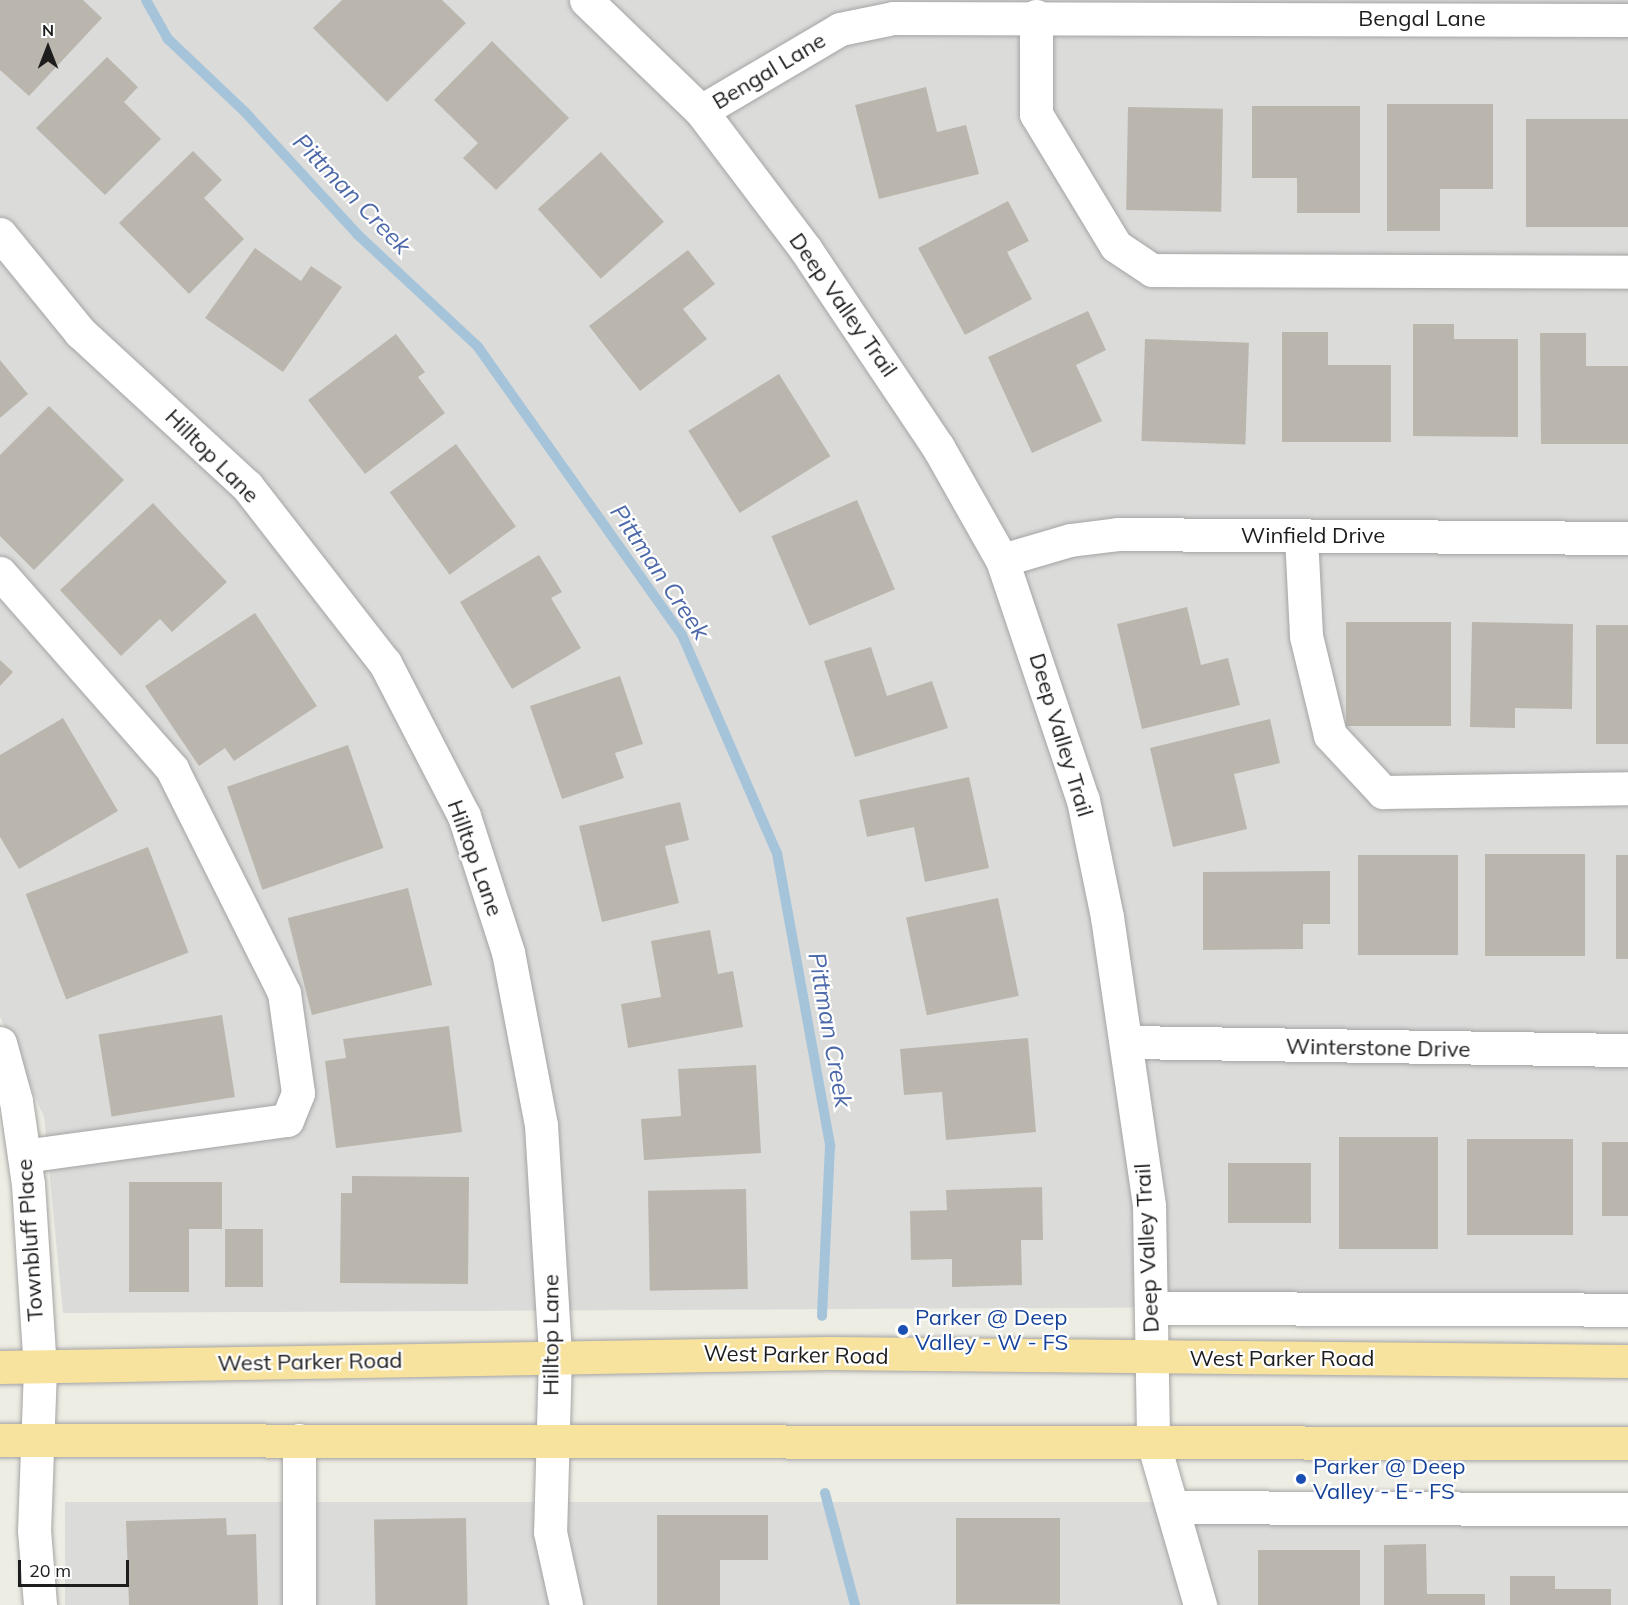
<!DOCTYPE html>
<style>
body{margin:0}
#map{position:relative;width:1628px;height:1605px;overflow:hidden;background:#eeede4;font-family:Mulish,sans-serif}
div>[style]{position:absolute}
.residential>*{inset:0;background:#dbdbda;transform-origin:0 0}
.stream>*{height:10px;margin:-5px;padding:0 5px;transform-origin:5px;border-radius:5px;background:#a5c4da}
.building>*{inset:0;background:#bbb6ad;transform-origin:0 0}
.roads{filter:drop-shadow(0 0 2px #a4a4a4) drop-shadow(0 0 2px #a4a4a4)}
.minor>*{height:33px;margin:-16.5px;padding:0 16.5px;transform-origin:16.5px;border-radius:16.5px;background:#fff}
.major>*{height:33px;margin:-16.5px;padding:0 16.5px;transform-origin:16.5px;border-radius:16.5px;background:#f8e39e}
.dots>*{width:16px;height:16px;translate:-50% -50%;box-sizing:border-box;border:3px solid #fff;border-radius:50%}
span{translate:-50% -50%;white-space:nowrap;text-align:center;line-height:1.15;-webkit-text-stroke:4.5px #fff;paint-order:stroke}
.street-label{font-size:22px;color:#1d1d1d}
.transit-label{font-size:22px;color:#164399}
.left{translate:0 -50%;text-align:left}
.water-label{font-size:24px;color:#4d69a9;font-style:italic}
.north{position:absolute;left:18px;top:18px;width:60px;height:60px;-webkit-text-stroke:4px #fff;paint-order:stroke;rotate:0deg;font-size:16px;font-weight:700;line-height:24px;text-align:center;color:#1d1d1d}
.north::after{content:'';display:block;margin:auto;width:21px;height:27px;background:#1d1d1d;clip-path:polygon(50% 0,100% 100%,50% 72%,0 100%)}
.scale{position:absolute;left:18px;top:1560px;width:111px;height:27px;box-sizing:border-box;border:3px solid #1d1d1d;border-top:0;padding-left:8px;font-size:18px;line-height:21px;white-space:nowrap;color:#1d1d1d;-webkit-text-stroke:4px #fff;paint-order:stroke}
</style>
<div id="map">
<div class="residential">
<i style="clip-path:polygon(0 0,1628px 0,1628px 1305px,63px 1313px,44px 1117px,0 1017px)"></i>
<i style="left:65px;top:1502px;width:1563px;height:105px"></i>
</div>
<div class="stream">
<i style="left:146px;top:0;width:45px;rotate:60.6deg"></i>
<i style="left:168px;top:39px;width:106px;rotate:43.5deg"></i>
<i style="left:245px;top:112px;width:166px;rotate:47.4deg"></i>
<i style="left:357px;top:234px;width:166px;rotate:43deg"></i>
<i style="left:478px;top:347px;width:353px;rotate:54.7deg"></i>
<i style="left:682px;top:635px;width:238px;rotate:66.5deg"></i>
<i style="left:777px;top:853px;width:298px;rotate:79.7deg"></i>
<i style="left:830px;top:1146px;width:170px;rotate:92.7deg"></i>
<i style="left:825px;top:1493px;width:116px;rotate:75deg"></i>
</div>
<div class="building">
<i style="clip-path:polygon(0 0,83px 0,102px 18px,29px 96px,0 70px)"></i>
<i style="clip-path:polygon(342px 0,442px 0,466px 23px,387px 102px,313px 28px)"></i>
<i style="clip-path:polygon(492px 41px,569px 118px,496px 190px,463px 158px,478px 143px,434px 100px)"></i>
<i style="clip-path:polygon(107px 57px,138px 87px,124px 102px,161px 139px,105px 195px,36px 128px)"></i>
<i style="clip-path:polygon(926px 87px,937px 132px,966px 125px,979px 174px,879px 199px,855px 105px)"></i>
<i style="clip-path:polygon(1387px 104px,1493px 104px,1493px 189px,1440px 189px,1440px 231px,1387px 231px)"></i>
<i style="clip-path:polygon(1252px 106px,1360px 106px,1360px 213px,1297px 213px,1297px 178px,1252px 178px)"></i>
<i style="left:1128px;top:107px;width:95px;height:103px;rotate:1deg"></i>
<i style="left:1526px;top:119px;width:102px;height:108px"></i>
<i style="clip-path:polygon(193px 151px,222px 180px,204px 198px,244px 239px,189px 294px,119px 223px)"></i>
<i style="left:601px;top:152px;width:94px;height:85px;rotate:48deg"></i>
<i style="clip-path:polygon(1008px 201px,1029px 241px,1007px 252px,1032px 299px,965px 335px,918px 248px)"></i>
<i style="clip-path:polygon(255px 248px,301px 281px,311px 266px,342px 287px,283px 372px,205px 318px)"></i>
<i style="clip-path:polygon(688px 250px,715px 284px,683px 309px,707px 339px,640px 391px,589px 326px)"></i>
<i style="clip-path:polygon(1088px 311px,1106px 350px,1076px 365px,1102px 421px,1032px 453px,988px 357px)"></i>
<i style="clip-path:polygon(1413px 324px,1454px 324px,1454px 339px,1518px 339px,1518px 437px,1413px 436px)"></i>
<i style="clip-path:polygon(1282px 332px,1328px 332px,1328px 365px,1391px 365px,1391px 442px,1282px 442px)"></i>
<i style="clip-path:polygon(1540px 333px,1586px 333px,1586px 366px,1628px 366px,1628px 444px,1541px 444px)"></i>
<i style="clip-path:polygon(396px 334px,425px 372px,418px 377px,445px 413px,365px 474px,308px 400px)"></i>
<i style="left:1145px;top:339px;width:104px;height:102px;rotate:2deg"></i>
<i style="clip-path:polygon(0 360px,28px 394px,0 418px)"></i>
<i style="left:779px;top:374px;width:97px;height:107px;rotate:58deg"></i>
<i style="clip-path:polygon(49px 406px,124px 480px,34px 570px,0 536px,0 455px)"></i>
<i style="left:456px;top:444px;width:102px;height:82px;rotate:54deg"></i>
<i style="left:857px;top:500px;width:97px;height:93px;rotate:67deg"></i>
<i style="clip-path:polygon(153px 503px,227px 582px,172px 632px,160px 619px,121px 656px,60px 590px)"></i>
<i style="clip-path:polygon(539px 555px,562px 592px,551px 598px,581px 648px,512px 689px,460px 602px)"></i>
<i style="clip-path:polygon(1187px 607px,1201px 665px,1228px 658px,1240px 705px,1142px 729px,1117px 624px)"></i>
<i style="clip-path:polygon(255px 613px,317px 706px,234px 761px,225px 748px,199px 766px,145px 686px)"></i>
<i style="left:1346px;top:622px;width:105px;height:104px"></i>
<i style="clip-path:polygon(1472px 622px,1573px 624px,1572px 709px,1515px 708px,1515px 728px,1470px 727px)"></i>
<i style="left:1596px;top:625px;width:32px;height:119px"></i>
<i style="clip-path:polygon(871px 647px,887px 696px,932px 681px,948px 728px,855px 757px,824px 661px)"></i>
<i style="clip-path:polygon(0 660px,13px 672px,0 686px)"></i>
<i style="clip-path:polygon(620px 676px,643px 744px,615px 753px,624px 778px,562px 799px,530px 706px)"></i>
<i style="clip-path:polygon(63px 718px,118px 811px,19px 869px,0 837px,0 755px)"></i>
<i style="clip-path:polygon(1270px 719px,1280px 763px,1234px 774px,1247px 829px,1173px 847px,1150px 748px)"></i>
<i style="left:348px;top:745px;width:109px;height:128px;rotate:71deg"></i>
<i style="clip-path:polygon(969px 777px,989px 868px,925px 882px,914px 827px,867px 837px,859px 800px)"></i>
<i style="clip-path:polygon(680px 802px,689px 840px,665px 846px,679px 903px,602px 922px,579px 826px)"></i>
<i style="left:148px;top:847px;width:113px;height:131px;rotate:69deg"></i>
<i style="left:1485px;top:854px;width:100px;height:102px"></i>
<i style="left:1358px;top:855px;width:100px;height:100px"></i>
<i style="left:1616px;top:855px;width:12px;height:104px"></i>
<i style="clip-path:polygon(1330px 871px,1330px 924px,1303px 924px,1303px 949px,1203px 950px,1203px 872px)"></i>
<i style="left:408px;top:888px;width:100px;height:124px;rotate:76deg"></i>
<i style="left:998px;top:898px;width:100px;height:94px;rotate:78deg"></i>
<i style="clip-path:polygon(710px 930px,718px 974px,733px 971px,743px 1027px,628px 1048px,621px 1004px,661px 997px,651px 941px)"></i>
<i style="left:222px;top:1015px;width:83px;height:125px;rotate:81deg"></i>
<i style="clip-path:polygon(449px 1026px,462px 1132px,336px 1148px,325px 1061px,346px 1058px,343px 1039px)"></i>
<i style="clip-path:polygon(1028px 1038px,1036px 1132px,946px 1140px,942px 1092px,904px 1095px,900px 1049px)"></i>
<i style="clip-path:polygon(756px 1065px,761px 1153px,644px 1160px,641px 1119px,681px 1116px,678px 1069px)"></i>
<i style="left:1339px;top:1137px;width:99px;height:112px"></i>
<i style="left:1467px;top:1139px;width:106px;height:96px"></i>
<i style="left:1602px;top:1142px;width:26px;height:74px"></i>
<i style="left:1228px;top:1163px;width:83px;height:60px"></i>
<i style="clip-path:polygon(352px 1176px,469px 1177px,468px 1284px,340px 1283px,341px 1193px,352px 1193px)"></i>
<i style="clip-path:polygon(129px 1182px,222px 1182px,222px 1229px,189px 1229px,189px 1292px,129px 1292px)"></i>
<i style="clip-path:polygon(1042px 1187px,1043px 1240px,1021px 1240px,1022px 1285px,952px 1287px,952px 1259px,911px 1260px,910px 1211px,947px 1210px,946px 1190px)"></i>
<i style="left:746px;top:1189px;width:100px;height:98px;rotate:89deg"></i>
<i style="left:225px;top:1229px;width:38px;height:58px"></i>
<i style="clip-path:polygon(657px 1515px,768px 1515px,768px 1560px,720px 1560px,720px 1605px,657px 1605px)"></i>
<i style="clip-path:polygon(226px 1518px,227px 1535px,256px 1534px,258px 1605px,129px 1605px,126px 1521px)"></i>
<i style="left:466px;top:1518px;width:87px;height:92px;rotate:89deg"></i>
<i style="left:956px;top:1518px;width:104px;height:86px"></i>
<i style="clip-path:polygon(1426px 1544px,1427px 1594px,1485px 1594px,1485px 1605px,1384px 1605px,1384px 1545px)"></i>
<i style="left:1258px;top:1550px;width:102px;height:55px"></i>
<i style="clip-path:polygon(1510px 1576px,1555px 1576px,1555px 1589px,1611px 1589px,1611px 1605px,1510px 1605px)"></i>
</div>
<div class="roads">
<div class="minor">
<i style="left:586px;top:0;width:160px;rotate:44deg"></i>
<i style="left:701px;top:111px;width:174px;rotate:52.9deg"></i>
<i style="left:806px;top:250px;width:237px;rotate:56.2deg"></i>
<i style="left:938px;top:447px;width:130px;rotate:60.5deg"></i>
<i style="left:1002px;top:560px;width:253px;rotate:71.4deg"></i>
<i style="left:1083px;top:800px;width:119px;rotate:78.4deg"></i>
<i style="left:1107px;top:917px;width:292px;rotate:81.7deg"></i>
<i style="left:1149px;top:1206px;width:236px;rotate:89deg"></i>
<i style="left:1153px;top:1442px;width:170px;rotate:73.9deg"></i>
<i style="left:1036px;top:16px;width:98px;rotate:90deg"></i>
<i style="left:1036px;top:114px;width:154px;rotate:58.8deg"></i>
<i style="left:1116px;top:246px;width:43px;rotate:33.7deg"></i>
<i style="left:1152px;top:270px;width:476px;rotate:0.2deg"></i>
<i style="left:701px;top:111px;width:161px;rotate:-30.5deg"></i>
<i style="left:840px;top:29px;width:54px;rotate:-11.7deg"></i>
<i style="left:893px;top:18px;width:735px;rotate:0.16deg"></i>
<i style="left:0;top:234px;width:127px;rotate:50.8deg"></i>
<i style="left:80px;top:332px;width:227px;rotate:42.7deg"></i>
<i style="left:247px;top:486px;width:224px;rotate:52.1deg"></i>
<i style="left:385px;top:663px;width:172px;rotate:62.7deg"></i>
<i style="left:464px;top:816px;width:143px;rotate:72.1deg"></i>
<i style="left:508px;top:952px;width:176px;rotate:79.2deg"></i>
<i style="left:541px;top:1125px;width:231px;rotate:86.5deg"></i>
<i style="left:555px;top:1356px;width:176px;rotate:91.6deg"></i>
<i style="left:550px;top:1532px;width:75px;rotate:77.6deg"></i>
<i style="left:1301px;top:536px;width:100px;rotate:87.1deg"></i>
<i style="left:1306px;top:636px;width:102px;rotate:76.4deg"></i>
<i style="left:1330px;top:735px;width:78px;rotate:47.1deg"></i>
<i style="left:1383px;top:792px;width:245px;rotate:-0.9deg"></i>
<i style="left:1002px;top:560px;width:71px;rotate:-16.4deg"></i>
<i style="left:1070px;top:540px;width:48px;rotate:-7.1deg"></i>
<i style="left:1118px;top:534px;width:510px;rotate:0.45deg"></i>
<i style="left:0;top:573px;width:261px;rotate:48.7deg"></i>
<i style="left:172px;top:769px;width:250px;rotate:63.4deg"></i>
<i style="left:284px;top:993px;width:101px;rotate:82deg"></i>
<i style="left:298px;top:1093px;width:29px;rotate:112deg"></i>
<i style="left:287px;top:1120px;width:265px;rotate:172.2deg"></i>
<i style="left:1128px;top:1042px;width:500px;rotate:0.92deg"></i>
<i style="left:0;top:1043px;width:60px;rotate:74.6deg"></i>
<i style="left:16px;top:1101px;width:84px;rotate:81.8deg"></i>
<i style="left:28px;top:1184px;width:184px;rotate:86.3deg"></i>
<i style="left:40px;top:1368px;width:162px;rotate:92.1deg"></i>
<i style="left:34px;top:1530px;width:75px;rotate:85.4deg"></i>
<i style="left:1151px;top:1308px;width:477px;rotate:0.2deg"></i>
<i style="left:299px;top:1440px;width:165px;rotate:90deg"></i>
<i style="left:1172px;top:1507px;width:456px;rotate:0.3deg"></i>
</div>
<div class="major">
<i style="left:0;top:1367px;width:829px;rotate:-0.97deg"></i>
<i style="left:829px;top:1353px;width:799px;rotate:0.57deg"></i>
<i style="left:0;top:1440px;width:1628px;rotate:0.11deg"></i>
</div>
</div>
<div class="dots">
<i style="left:903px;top:1330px;background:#1a4fb4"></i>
<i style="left:1301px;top:1479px;background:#1a4fb4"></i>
</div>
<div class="street-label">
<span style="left:1422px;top:19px">Bengal Lane</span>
<span style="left:769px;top:71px;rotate:-31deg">Bengal Lane</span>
<span style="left:843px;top:305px;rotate:55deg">Deep Valley Trail</span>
<span style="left:212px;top:456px;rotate:45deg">Hilltop Lane</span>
<span style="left:1313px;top:536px">Winfield Drive</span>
<span style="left:1061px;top:735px;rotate:73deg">Deep Valley Trail</span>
<span style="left:475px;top:858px;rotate:70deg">Hilltop Lane</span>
<span style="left:1378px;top:1048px;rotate:1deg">Winterstone Drive</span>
<span style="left:30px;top:1240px;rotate:-94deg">Townbluff Place</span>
<span style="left:1147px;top:1248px;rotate:-93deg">Deep Valley Trail</span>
<span style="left:551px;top:1335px;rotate:-90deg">Hilltop Lane</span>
<span style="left:796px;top:1355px;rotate:1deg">West Parker Road</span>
<span style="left:1282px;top:1359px">West Parker Road</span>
<span style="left:310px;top:1362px;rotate:-1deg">West Parker Road</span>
</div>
<div class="transit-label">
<span class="left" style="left:915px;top:1330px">Parker @ Deep<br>Valley - W - FS</span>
<span class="left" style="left:1313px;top:1479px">Parker @ Deep<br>Valley - E - FS</span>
</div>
<div class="water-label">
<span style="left:352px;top:194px;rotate:46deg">Pittman Creek</span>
<span style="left:660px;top:572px;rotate:56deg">Pittman Creek</span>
<span style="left:830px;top:1030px;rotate:80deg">Pittman Creek</span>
</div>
<div class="north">N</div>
<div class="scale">20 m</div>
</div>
